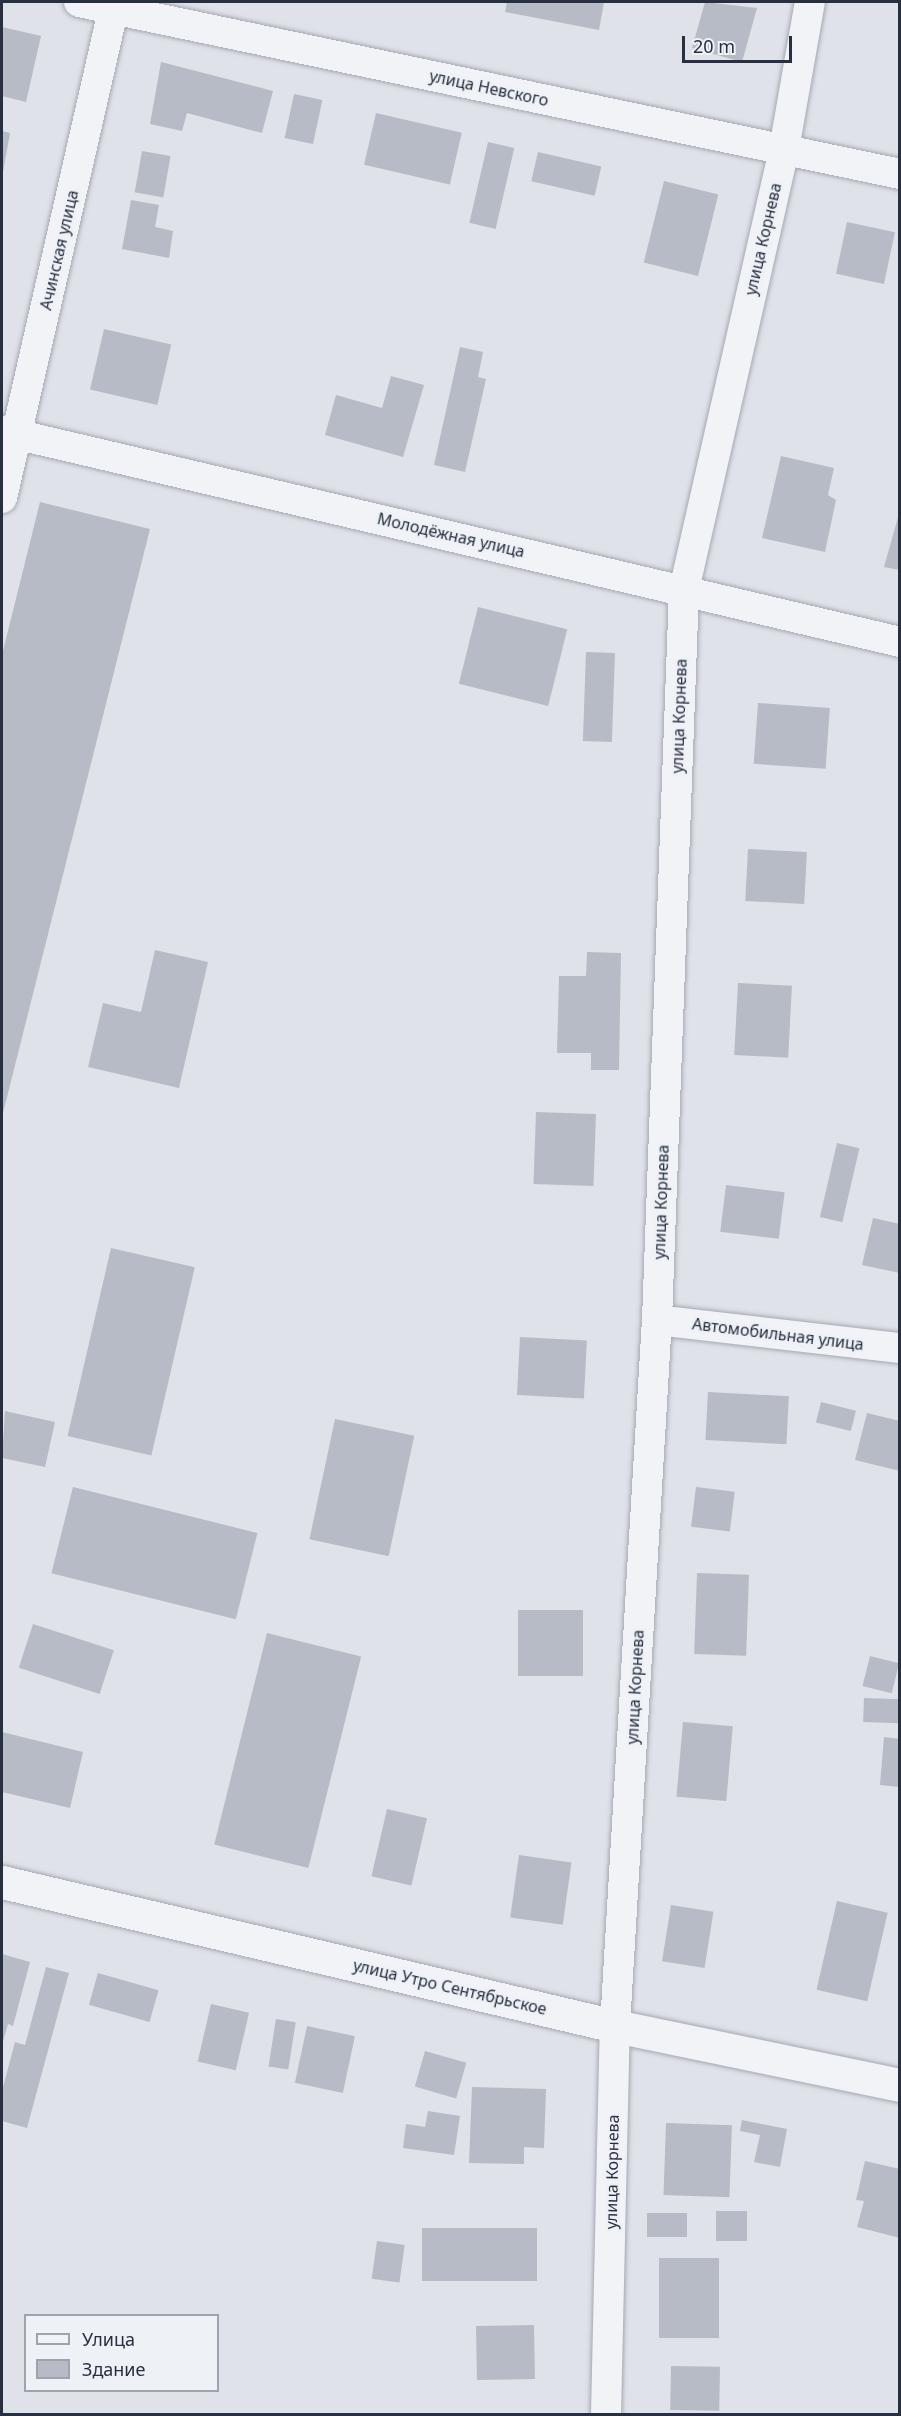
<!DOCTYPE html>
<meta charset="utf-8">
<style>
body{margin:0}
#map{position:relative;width:901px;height:2416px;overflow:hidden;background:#dfe2e9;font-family:"Noto Sans",sans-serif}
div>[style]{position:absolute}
.building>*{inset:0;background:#b6bbc6;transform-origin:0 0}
.roads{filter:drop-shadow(0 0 2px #a4a9b3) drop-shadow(0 0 2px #a4a9b3)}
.minor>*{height:30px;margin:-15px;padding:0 15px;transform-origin:15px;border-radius:15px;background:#f2f3f7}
.tertiary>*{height:33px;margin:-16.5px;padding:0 16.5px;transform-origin:16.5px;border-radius:16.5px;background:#f2f3f7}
span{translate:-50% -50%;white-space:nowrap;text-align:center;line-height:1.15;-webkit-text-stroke:5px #eef1f6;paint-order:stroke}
.street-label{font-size:16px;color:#272f40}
.frame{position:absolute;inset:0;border:3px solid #272f40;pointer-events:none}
.legend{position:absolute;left:24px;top:2314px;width:195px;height:78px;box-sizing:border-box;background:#eef1f6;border:2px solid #9ea3ad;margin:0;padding:8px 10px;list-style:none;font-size:18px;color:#272f40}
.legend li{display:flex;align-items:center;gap:12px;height:30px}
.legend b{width:30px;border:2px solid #9ea3ad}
.scale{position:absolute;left:682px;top:36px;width:110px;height:27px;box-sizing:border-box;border:3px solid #272f40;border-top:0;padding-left:8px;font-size:18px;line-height:21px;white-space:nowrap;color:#272f40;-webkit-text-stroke:4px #eef1f6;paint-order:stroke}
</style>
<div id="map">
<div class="building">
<i style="clip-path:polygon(507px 2px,604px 2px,599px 30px,505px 12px)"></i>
<i style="clip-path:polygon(705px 2px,757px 8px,742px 62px,692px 48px)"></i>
<i style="clip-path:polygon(2px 27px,41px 36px,26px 102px,2px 96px)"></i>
<i style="clip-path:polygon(161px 62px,273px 91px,262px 133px,187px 113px,182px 131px,150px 124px)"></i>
<i style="left:294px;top:94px;width:29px;height:45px;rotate:12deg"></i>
<i style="left:376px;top:113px;width:88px;height:53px;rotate:13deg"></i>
<i style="clip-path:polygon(2px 131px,10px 133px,3px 172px,2px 171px)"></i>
<i style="left:488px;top:142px;width:27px;height:83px;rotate:13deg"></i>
<i style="left:142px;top:151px;width:29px;height:42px;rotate:10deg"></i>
<i style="left:538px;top:152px;width:65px;height:30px;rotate:13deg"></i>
<i style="left:664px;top:181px;width:56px;height:84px;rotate:14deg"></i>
<i style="clip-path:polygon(131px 200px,159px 205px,155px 227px,173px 231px,169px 258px,122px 249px)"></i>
<i style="left:847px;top:222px;width:49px;height:53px;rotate:12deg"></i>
<i style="left:104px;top:329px;width:69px;height:62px;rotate:13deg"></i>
<i style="clip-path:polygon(460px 347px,483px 352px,478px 377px,486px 379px,465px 472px,434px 465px)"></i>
<i style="clip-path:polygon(391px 376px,424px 385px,403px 457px,325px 435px,336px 395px,382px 408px)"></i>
<i style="clip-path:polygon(781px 456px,834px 468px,828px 495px,836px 500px,825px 552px,762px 538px)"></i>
<i style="clip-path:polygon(40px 502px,150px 529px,2px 1117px,2px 655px)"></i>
<i style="clip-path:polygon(900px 510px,900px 570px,884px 567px)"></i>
<i style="left:478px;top:607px;width:92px;height:79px;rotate:14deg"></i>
<i style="left:586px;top:652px;width:29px;height:89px;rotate:2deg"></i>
<i style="left:758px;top:703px;width:72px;height:61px;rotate:4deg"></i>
<i style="left:748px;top:849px;width:59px;height:52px;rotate:3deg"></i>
<i style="clip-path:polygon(155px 950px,208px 962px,179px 1088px,88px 1067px,103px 1003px,141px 1012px)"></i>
<i style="clip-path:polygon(587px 952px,621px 953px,619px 1070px,591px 1070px,591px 1053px,557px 1053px,559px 976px,586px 976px)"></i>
<i style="left:738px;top:983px;width:54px;height:72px;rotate:3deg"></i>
<i style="left:536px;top:1112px;width:60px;height:72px;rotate:2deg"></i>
<i style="left:837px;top:1143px;width:23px;height:76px;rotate:13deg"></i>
<i style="left:726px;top:1185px;width:59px;height:47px;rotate:7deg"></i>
<i style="clip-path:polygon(873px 1218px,900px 1224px,900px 1273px,862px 1265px)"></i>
<i style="left:111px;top:1248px;width:86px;height:193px;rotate:13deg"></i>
<i style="left:520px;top:1337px;width:67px;height:58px;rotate:3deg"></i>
<i style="left:708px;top:1392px;width:81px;height:48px;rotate:3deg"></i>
<i style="left:821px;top:1402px;width:36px;height:21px;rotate:14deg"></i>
<i style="clip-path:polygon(5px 1411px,55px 1422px,45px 1467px,2px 1458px)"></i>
<i style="clip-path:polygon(867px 1413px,900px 1421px,900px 1471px,855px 1460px)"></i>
<i style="left:335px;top:1419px;width:81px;height:123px;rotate:12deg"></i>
<i style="left:73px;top:1487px;width:190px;height:89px;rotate:14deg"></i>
<i style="left:696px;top:1487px;width:39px;height:40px;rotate:7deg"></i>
<i style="left:697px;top:1573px;width:52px;height:81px;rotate:2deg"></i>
<i style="left:518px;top:1610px;width:65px;height:66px"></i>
<i style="left:33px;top:1624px;width:85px;height:46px;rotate:18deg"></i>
<i style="left:267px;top:1633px;width:97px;height:218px;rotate:14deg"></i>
<i style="left:870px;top:1656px;width:30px;height:31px;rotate:14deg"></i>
<i style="left:864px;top:1698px;width:36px;height:24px;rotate:2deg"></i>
<i style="left:683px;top:1722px;width:50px;height:75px;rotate:5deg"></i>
<i style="clip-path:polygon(2px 1732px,83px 1752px,70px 1808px,2px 1792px)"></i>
<i style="clip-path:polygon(884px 1737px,900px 1739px,900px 1787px,880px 1785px)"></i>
<i style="left:387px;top:1809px;width:41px;height:69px;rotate:13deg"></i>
<i style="left:519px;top:1855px;width:53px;height:63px;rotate:8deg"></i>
<i style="left:837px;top:1901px;width:52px;height:91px;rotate:13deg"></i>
<i style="left:671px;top:1905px;width:43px;height:57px;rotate:9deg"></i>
<i style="clip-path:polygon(2px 1954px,30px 1962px,13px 2026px,8px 2024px,2px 2045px)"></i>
<i style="clip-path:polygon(46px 1967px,69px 1973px,27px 2128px,2px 2121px,2px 2091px,15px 2042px,25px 2045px)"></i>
<i style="left:98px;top:1973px;width:63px;height:33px;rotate:16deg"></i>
<i style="left:211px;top:2004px;width:39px;height:59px;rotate:13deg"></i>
<i style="left:276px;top:2019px;width:20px;height:48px;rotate:9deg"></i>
<i style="left:307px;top:2026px;width:49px;height:58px;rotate:12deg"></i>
<i style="left:425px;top:2051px;width:43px;height:37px;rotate:16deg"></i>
<i style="clip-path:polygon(472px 2087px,546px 2089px,544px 2148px,524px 2147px,524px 2164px,469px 2163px)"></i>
<i style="clip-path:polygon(428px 2111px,460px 2116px,454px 2155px,403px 2148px,406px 2124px,425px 2127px)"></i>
<i style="clip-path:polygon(742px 2120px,787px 2129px,780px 2167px,754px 2162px,760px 2135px,740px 2131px)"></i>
<i style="left:666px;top:2123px;width:66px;height:72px;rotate:2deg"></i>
<i style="clip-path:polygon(865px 2161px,900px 2169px,900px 2238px,857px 2227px,864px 2201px,856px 2200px)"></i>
<i style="left:716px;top:2211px;width:31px;height:30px"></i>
<i style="left:647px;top:2213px;width:40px;height:24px"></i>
<i style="left:422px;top:2228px;width:115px;height:53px"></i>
<i style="left:377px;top:2241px;width:28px;height:38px;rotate:8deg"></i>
<i style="left:659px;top:2258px;width:60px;height:80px"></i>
<i style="left:534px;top:2325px;width:54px;height:58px;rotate:89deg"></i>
<i style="left:671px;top:2366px;width:49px;height:44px;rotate:1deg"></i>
</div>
<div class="roads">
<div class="minor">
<i style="left:79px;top:2px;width:839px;rotate:11.83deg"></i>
<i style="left:2px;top:431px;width:922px;rotate:13.22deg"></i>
<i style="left:2px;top:498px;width:509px;rotate:-77.17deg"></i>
<i style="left:657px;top:1320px;width:245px;rotate:6.6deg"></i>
<i style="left:606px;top:2414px;width:388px;rotate:-88.7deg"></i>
<i style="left:615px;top:2026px;width:707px;rotate:-86.6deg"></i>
<i style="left:657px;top:1320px;width:730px;rotate:-87.88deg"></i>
<i style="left:684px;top:590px;width:452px;rotate:-77.2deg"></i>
<i style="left:784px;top:149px;width:149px;rotate:-80deg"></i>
</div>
<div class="tertiary">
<i style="left:2px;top:1882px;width:630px;rotate:13.22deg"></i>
<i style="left:615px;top:2026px;width:291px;rotate:11.7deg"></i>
</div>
</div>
<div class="street-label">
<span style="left:489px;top:88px;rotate:12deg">улица Невского</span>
<span style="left:763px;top:239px;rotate:-77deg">улица Корнева</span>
<span style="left:59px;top:250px;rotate:-77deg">Ачинская улица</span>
<span style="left:451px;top:535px;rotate:13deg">Молодёжная улица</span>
<span style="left:679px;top:716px;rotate:-88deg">улица Корнева</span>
<span style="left:661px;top:1202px;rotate:-88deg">улица Корнева</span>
<span style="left:778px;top:1334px;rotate:7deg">Автомобильная улица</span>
<span style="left:635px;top:1687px;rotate:-87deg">улица Корнева</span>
<span style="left:450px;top:1987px;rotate:13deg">улица Утро Сентябрьское</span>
<span style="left:612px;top:2172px;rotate:-89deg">улица Корнева</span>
</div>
<div class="frame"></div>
<ul class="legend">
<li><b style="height:8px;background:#f2f3f7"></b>Улица</li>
<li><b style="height:16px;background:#b6bbc6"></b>Здание</li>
</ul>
<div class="scale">20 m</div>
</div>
